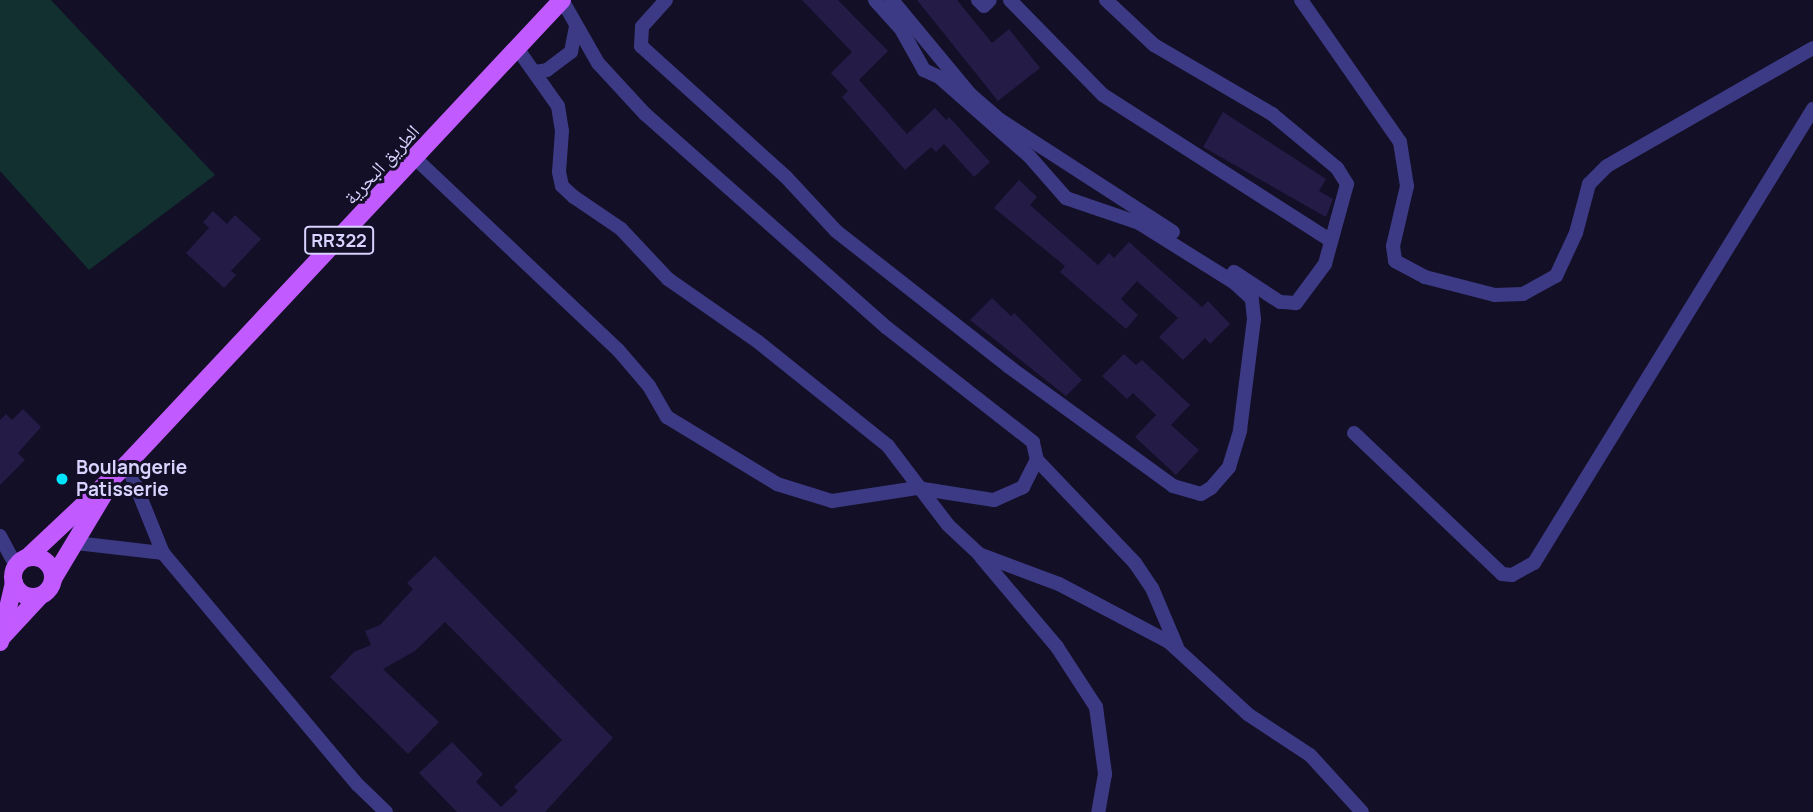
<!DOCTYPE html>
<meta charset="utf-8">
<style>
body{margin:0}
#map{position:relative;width:1813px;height:812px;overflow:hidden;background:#130f26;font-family:Manrope,"Noto Naskh Arabic",sans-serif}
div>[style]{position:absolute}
.green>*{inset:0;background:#12302f}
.building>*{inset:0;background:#241b47}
.minor>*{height:14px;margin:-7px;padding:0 7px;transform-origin:7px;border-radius:7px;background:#3d3a85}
.primary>*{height:18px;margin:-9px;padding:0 9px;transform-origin:9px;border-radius:9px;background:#c25bff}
.primary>.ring{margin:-9px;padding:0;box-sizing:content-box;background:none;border:18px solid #c25bff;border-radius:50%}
.dots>*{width:19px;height:19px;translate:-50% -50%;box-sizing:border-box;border:4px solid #130f26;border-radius:50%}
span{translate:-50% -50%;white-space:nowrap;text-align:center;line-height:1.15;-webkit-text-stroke:6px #130f26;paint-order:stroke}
.shield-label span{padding:2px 5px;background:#130f26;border:2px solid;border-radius:5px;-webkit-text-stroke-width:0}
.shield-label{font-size:18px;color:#d9d4ff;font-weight:700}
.street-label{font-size:19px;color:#d9d4ff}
.poi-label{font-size:19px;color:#d9d4ff;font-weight:700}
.left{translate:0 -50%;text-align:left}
</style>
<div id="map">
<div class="green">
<i style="clip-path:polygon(0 0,51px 0,215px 175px,89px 270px,0 171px)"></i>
</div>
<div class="building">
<i style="clip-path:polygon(802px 0,838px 0,888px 51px,859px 80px,907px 134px,935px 108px,946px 120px,949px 117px,990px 162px,974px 177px,944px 144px,936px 152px,931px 147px,905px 170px,842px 97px,848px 91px,831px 73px,852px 52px)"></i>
<i style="clip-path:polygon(917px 0,957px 0,992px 43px,1009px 29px,1040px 68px,998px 101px)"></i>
<i style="clip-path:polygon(1223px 112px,1326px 179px,1319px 191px,1333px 199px,1326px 217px,1203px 147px)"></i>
<i style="clip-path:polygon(1019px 180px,1037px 197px,1030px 205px,1098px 265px,1109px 253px,1114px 258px,1129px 242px,1202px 307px,1208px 301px,1230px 324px,1210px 344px,1205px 338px,1183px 360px,1159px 337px,1178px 318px,1137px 281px,1121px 299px,1138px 315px,1126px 329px,1060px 272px,1065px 266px,994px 208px)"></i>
<i style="clip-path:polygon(213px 211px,227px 224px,235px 215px,261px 239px,231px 271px,236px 275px,224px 288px,186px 253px,209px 228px,203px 222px)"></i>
<i style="clip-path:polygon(992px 298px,1011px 316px,1014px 313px,1082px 380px,1066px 396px,970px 320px)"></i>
<i style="clip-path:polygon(1124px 354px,1136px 365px,1142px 360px,1190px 405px,1171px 425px,1199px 450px,1176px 475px,1135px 437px,1156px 415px,1133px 393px,1127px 399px,1102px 376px)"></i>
<i style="clip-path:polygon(23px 409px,41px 427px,18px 453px,25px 460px,0 485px,0 420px,6px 414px,12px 420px)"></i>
<i style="clip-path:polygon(435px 556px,613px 738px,545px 812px,457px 812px,419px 773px,452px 742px,483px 774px,476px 782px,501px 807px,518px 791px,514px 787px,562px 740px,445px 622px,415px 651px,383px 669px,439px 722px,408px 754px,330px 677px,354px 652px,371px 645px,365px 631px,380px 625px,413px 589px,407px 583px)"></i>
</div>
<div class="minor">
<i style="left:666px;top:0;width:36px;rotate:132deg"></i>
<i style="left:642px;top:27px;width:19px;rotate:93deg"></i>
<i style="left:641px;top:46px;width:195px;rotate:42.1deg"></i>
<i style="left:786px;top:177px;width:74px;rotate:47.2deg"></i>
<i style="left:836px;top:231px;width:219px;rotate:38.1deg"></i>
<i style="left:1008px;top:366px;width:204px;rotate:36deg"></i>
<i style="left:1173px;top:486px;width:29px;rotate:16deg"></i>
<i style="left:1201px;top:494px;width:12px;rotate:-31deg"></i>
<i style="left:1211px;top:488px;width:28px;rotate:-49deg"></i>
<i style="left:1229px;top:467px;width:39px;rotate:-73deg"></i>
<i style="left:1240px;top:430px;width:112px;rotate:-82.8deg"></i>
<i style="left:1254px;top:319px;width:20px;rotate:-96deg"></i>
<i style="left:1252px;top:299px;width:23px;rotate:-137deg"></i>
<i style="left:1235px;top:283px;width:113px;rotate:-148deg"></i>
<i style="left:1139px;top:223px;width:77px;rotate:-161.1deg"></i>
<i style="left:1066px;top:198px;width:56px;rotate:-131.4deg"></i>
<i style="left:1029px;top:156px;width:120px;rotate:-138.7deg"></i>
<i style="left:939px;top:77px;width:17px;rotate:-155deg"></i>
<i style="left:924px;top:70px;width:47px;rotate:-119.3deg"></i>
<i style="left:901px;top:29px;width:39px;rotate:-132deg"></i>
<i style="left:892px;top:0;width:122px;rotate:50.3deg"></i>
<i style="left:970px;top:94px;width:40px;rotate:41deg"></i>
<i style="left:1000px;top:120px;width:206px;rotate:32.9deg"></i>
<i style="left:978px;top:0;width:8px;rotate:45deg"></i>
<i style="left:984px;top:6px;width:8px;rotate:-45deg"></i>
<i style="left:1010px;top:0;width:133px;rotate:45.6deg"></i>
<i style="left:1103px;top:95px;width:269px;rotate:32.6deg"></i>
<i style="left:1106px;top:0;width:66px;rotate:43.2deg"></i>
<i style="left:1154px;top:45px;width:137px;rotate:30.3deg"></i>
<i style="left:1272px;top:114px;width:85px;rotate:39.7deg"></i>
<i style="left:1337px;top:168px;width:19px;rotate:58deg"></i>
<i style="left:1347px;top:184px;width:83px;rotate:105.4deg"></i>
<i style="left:1325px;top:264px;width:49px;rotate:126.6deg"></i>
<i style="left:1296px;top:303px;width:16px;rotate:-176deg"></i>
<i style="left:1280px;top:302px;width:55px;rotate:-146.9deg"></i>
<i style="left:1301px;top:0;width:173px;rotate:55.1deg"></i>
<i style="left:1400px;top:142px;width:45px;rotate:81deg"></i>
<i style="left:1407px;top:186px;width:62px;rotate:103.1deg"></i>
<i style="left:1393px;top:246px;width:15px;rotate:82deg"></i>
<i style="left:1395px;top:261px;width:34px;rotate:28deg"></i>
<i style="left:1425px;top:277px;width:72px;rotate:14.4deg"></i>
<i style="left:1495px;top:295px;width:28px;rotate:-2deg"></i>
<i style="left:1523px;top:294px;width:38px;rotate:-29deg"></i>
<i style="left:1556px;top:276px;width:47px;rotate:-65.1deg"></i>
<i style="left:1576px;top:233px;width:51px;rotate:-75.1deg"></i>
<i style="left:1589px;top:184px;width:25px;rotate:-45deg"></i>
<i style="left:1607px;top:166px;width:237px;rotate:-29.8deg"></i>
<i style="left:519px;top:51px;width:67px;rotate:54.7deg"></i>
<i style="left:558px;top:106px;width:25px;rotate:81deg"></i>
<i style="left:562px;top:131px;width:41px;rotate:94.2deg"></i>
<i style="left:559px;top:172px;width:14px;rotate:78deg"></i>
<i style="left:562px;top:186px;width:16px;rotate:43deg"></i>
<i style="left:574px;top:197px;width:57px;rotate:34.2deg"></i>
<i style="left:621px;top:229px;width:69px;rotate:46.8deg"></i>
<i style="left:668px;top:279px;width:108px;rotate:34.9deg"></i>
<i style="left:757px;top:341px;width:168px;rotate:38.7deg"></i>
<i style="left:888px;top:446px;width:99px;rotate:52.8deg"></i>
<i style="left:948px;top:525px;width:42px;rotate:43.1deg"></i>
<i style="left:979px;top:554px;width:85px;rotate:20.6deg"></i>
<i style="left:1059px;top:584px;width:124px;rotate:27.8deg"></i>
<i style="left:1169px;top:642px;width:108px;rotate:42.4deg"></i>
<i style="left:1249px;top:715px;width:73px;rotate:33.3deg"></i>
<i style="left:1310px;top:755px;width:77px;rotate:47.6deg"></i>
<i style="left:535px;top:72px;width:12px;rotate:-9deg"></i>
<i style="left:547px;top:70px;width:30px;rotate:-37deg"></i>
<i style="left:571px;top:52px;width:25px;rotate:-79deg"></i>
<i style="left:416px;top:159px;width:279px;rotate:43.4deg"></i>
<i style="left:619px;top:351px;width:46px;rotate:49.4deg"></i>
<i style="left:649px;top:386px;width:36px;rotate:60deg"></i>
<i style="left:667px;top:417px;width:129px;rotate:31.3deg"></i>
<i style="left:777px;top:484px;width:58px;rotate:17.2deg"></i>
<i style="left:832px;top:501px;width:86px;rotate:-8.7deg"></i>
<i style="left:917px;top:488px;width:78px;rotate:8.9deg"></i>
<i style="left:994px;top:500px;width:32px;rotate:-24deg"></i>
<i style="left:1023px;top:487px;width:30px;rotate:-63deg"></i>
<i style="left:1037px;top:460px;width:18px;rotate:-103deg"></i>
<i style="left:1033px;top:442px;width:185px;rotate:-142deg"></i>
<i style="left:887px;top:328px;width:323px;rotate:-138.5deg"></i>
<i style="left:645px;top:114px;width:69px;rotate:-132.7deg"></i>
<i style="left:598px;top:63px;width:73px;rotate:-119.7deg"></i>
<i style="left:1354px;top:433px;width:204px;rotate:43.6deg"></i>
<i style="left:1502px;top:574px;width:10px;rotate:6deg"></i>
<i style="left:1512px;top:575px;width:25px;rotate:-29deg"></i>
<i style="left:1534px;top:563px;width:533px;rotate:-58.43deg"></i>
<i style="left:1037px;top:460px;width:142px;rotate:46.4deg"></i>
<i style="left:1135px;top:563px;width:30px;rotate:56deg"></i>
<i style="left:1152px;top:588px;width:64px;rotate:67deg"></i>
<i style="left:127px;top:464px;width:96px;rotate:68deg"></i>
<i style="left:163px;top:553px;width:303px;rotate:50deg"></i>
<i style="left:358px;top:785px;width:39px;rotate:44deg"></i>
<i style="left:0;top:536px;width:34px;rotate:62deg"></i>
<i style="left:76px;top:543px;width:88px;rotate:6.6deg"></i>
<i style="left:981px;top:557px;width:118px;rotate:49.8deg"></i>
<i style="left:1057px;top:647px;width:72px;rotate:57deg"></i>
<i style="left:1096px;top:707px;width:68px;rotate:82.3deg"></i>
<i style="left:1105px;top:774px;width:39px;rotate:100deg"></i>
</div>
<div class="primary">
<i class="ring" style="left:13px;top:557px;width:22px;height:22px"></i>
<i style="left:28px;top:557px;width:136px;rotate:-43.2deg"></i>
<i style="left:127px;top:464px;width:636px;rotate:-46.85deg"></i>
<i style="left:54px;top:577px;width:99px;rotate:-59deg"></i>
<i style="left:3px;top:636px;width:53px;rotate:-47.3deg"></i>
<i style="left:0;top:642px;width:61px;rotate:-76.7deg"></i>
</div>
<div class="dots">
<i style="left:62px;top:479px;background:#00e5ff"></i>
</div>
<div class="shield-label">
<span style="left:339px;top:240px">RR322</span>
</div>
<div class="street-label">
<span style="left:382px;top:165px;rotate:-47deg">الطريق البحرية</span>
</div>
<div class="poi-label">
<span class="left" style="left:76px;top:479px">Boulangerie<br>Patisserie</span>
</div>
</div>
